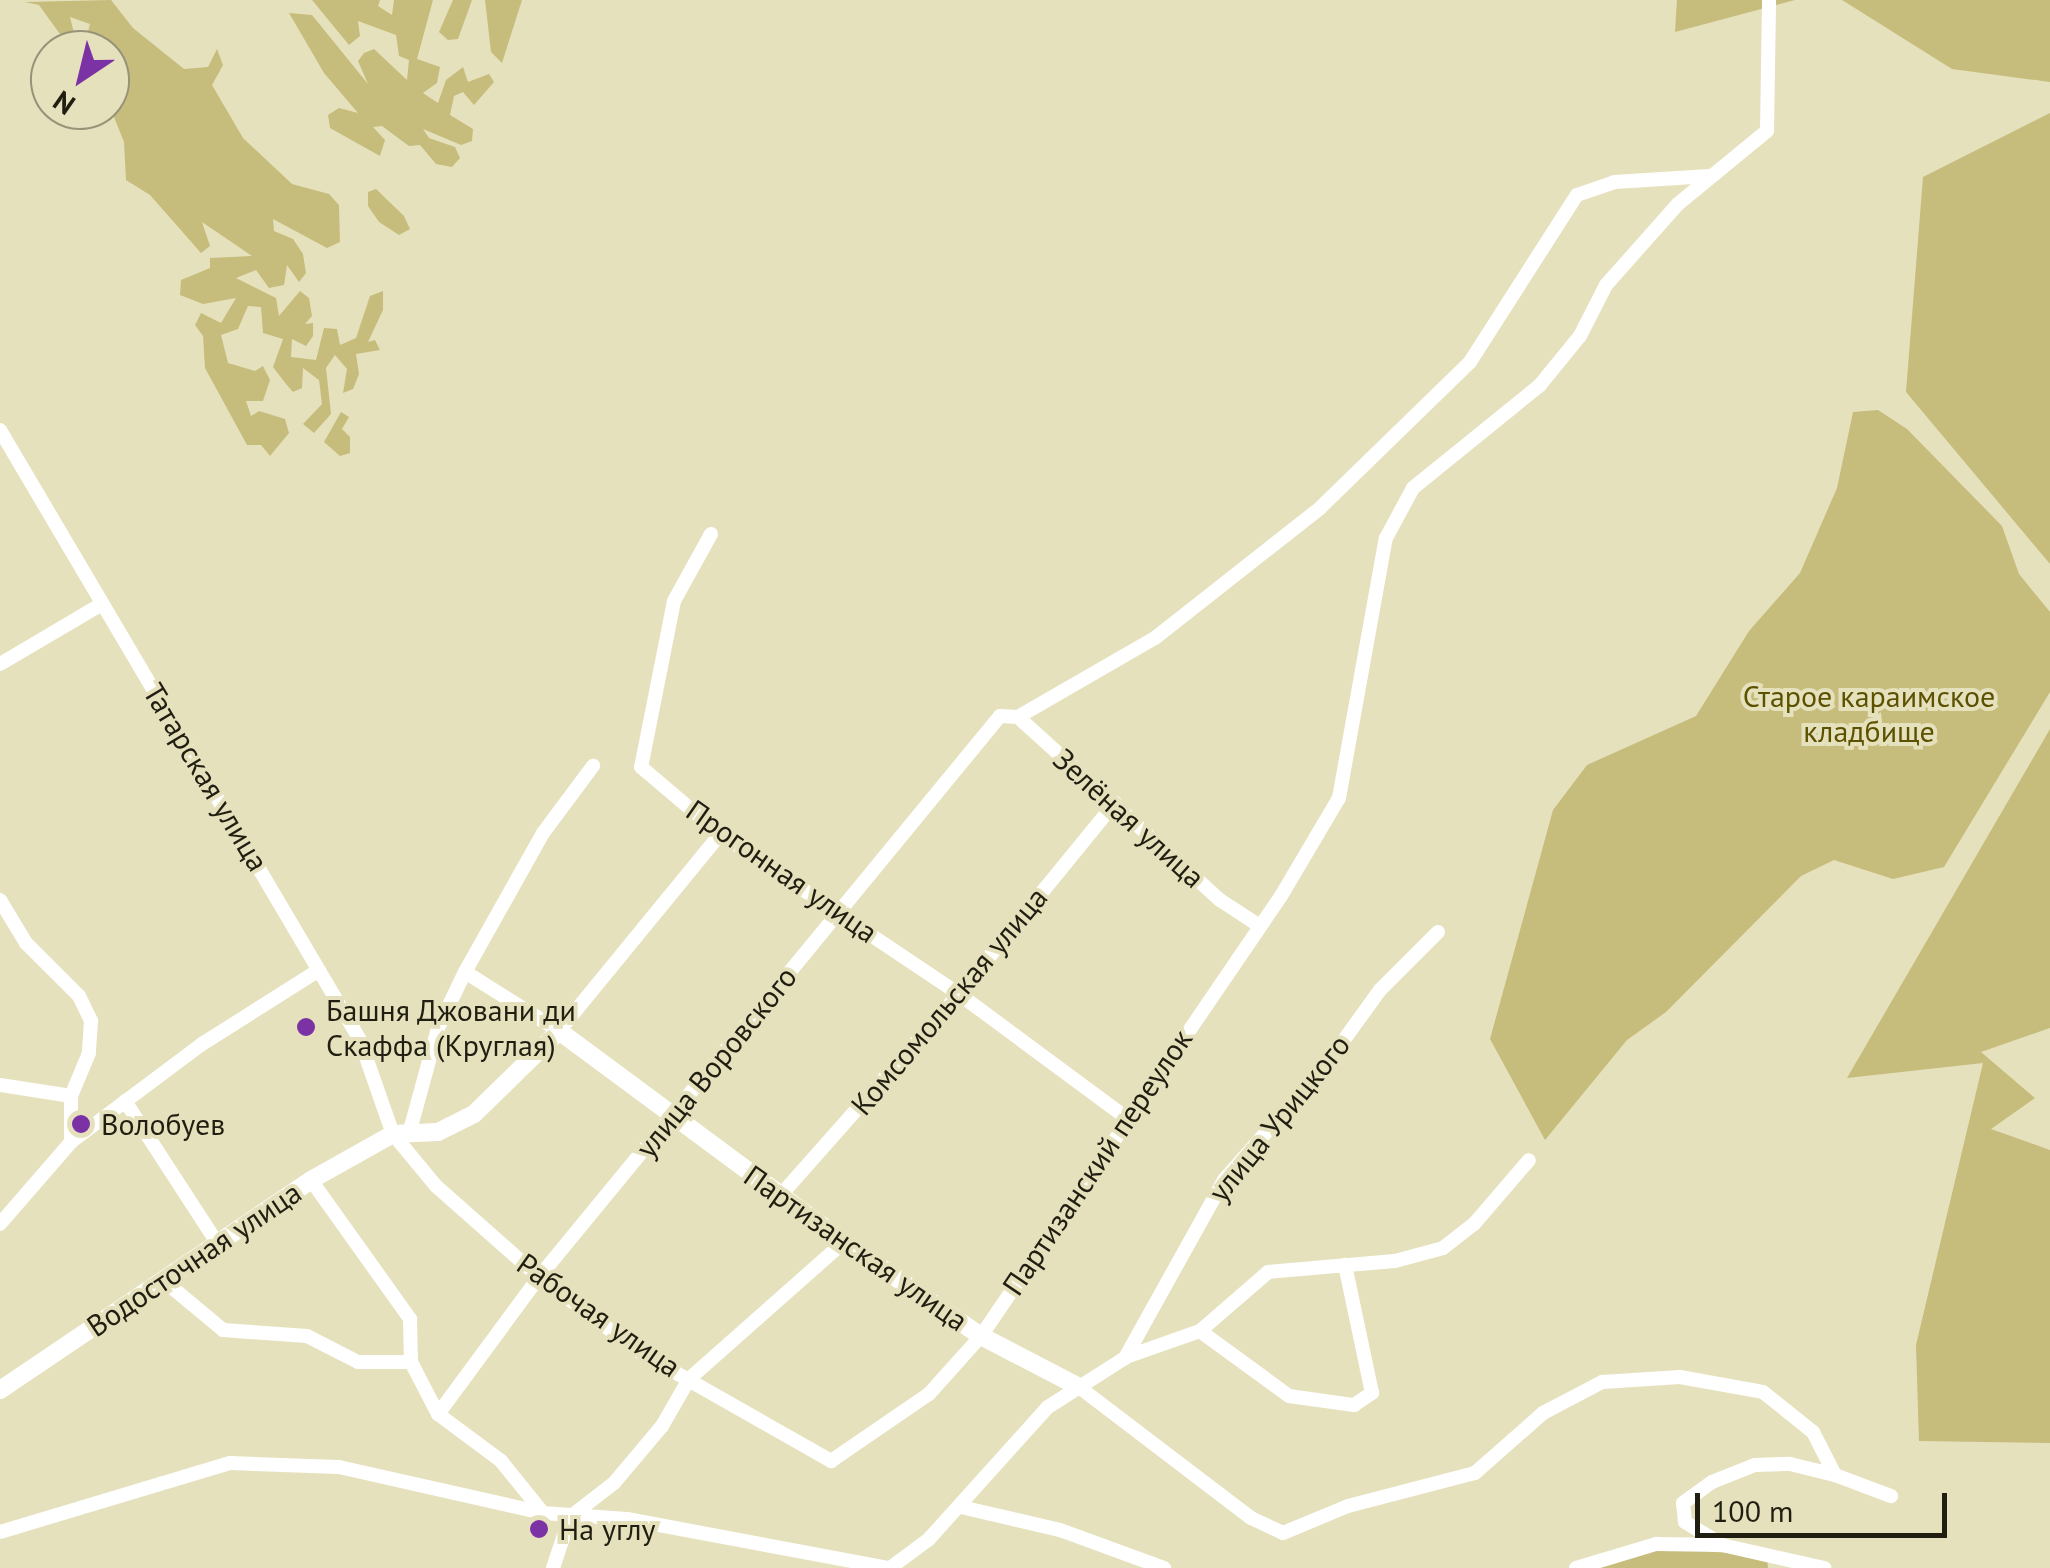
<!DOCTYPE html>
<meta charset="utf-8">
<style>
body{margin:0}
#map{position:relative;width:2050px;height:1568px;overflow:hidden;background:#e6e1bd;font-family:"PT Sans",sans-serif}
div>[style]{position:absolute}
.green>*{inset:0;background:#c6bc7c}
.minor>*{height:14px;margin:-7px;padding:0 7px;transform-origin:7px;border-radius:7px;background:#fff}
.tertiary>*{height:18px;margin:-9px;padding:0 9px;transform-origin:9px;border-radius:9px;background:#fff}
.dots>*{width:28px;height:28px;translate:-50% -50%;box-sizing:border-box;border:5px solid #e6e1bd;border-radius:50%}
span{translate:-50% -50%;white-space:nowrap;text-align:center;line-height:1.15;-webkit-text-stroke:8px #e6e1bd;paint-order:stroke}
.park-label{font-size:30px;color:#5c5100}
.street-label{font-size:30px;color:#201e11}
.poi-label{font-size:30px;color:#201e11}
.left{translate:0 -50%;text-align:left}
.north{position:absolute;left:30px;top:30px;width:100px;height:100px;box-sizing:border-box;background:#e6e1bd;border:2px solid #979378;border-radius:50%;rotate:215deg;font-size:28px;font-weight:700;line-height:40px;text-align:center;color:#201e11}
.north::after{content:'';display:block;margin:auto;width:35px;height:45px;background:#7b32a4;clip-path:polygon(50% 0,100% 100%,50% 72%,0 100%)}
.scale{position:absolute;left:1695px;top:1493px;width:252px;height:45px;box-sizing:border-box;border:5px solid #201e11;border-top:0;padding-left:12px;font-size:30px;line-height:35px;white-space:nowrap;color:#201e11;-webkit-text-stroke:8px #e6e1bd;paint-order:stroke}
</style>
<div id="map">
<div class="green">
<i style="clip-path:polygon(111px 0,133px 28px,184px 69px,208px 67px,217px 49px,223px 65px,212px 85px,243px 138px,292px 184px,329px 194px,339px 205px,340px 242px,327px 248px,273px 219px,274px 231px,293px 239px,303px 254px,306px 273px,299px 282px,287px 265px,284px 285px,269px 288px,256px 270px,236px 278px,276px 298px,279px 316px,300px 291px,309px 298px,312px 316px,305px 324px,313px 323px,313px 336px,306px 346px,292px 339px,291px 357px,316px 360px,324px 328px,337px 329px,340px 345px,356px 338px,370px 296px,383px 291px,383px 310px,368px 342px,375px 340px,380px 350px,356px 354px,359px 374px,353px 389px,343px 393px,347px 369px,335px 355px,326px 368px,331px 414px,314px 433px,303px 424px,322px 404px,319px 380px,303px 368px,302px 388px,293px 392px,286px 384px,273px 367px,283px 339px,263px 333px,261px 307px,248px 306px,238px 329px,221px 335px,228px 363px,255px 371px,263px 366px,270px 380px,263px 401px,246px 401px,251px 416px,259px 411px,285px 419px,289px 433px,270px 456px,261px 445px,247px 445px,205px 368px,203px 336px,195px 325px,201px 313px,221px 323px,236px 298px,203px 304px,180px 295px,181px 280px,210px 268px,210px 258px,252px 256px,202px 222px,210px 246px,201px 253px,150px 195px,126px 180px,124px 142px,110px 107px,110px 81px,122px 79px,110px 64px,110px 50px,83px 50px,90px 24px,70px 17px,74px 33px,65px 41px,39px 5px,25px 2px)"></i>
<i style="clip-path:polygon(312px 0,380px 0,378px 6px,392px 15px,394px 0,433px 0,417px 59px,440px 67px,437px 83px,423px 93px,438px 103px,446px 80px,463px 67px,468px 82px,489px 74px,494px 82px,474px 105px,463px 92px,454px 96px,450px 115px,473px 129px,472px 141px,461px 145px,423px 129px,429px 138px,455px 147px,460px 158px,452px 167px,436px 164px,420px 145px,409px 146px,382px 126px,373px 127px,385px 140px,380px 156px,330px 128px,328px 115px,339px 108px,358px 113px,324px 73px,289px 13px,312px 15px,368px 84px,358px 61px,364px 53px,374px 49px,407px 80px,409px 60px,399px 56px,396px 35px,358px 21px,360px 36px,349px 45px)"></i>
<i style="clip-path:polygon(453px 0,472px 0,458px 39px,448px 40px,439px 32px)"></i>
<i style="clip-path:polygon(485px 0,522px 0,502px 63px,491px 52px)"></i>
<i style="clip-path:polygon(1677px 0,1795px 0,1675px 32px)"></i>
<i style="clip-path:polygon(1842px 0,2050px 0,2050px 82px,1952px 69px)"></i>
<i style="clip-path:polygon(2050px 113px,2050px 564px,1906px 392px,1923px 177px)"></i>
<i style="clip-path:polygon(376px 189px,404px 216px,410px 229px,399px 235px,379px 222px,368px 206px,368px 192px)"></i>
<i style="clip-path:polygon(1878px 410px,1907px 429px,2002px 526px,2019px 574px,2050px 612px,2050px 692px,1944px 867px,1893px 879px,1834px 860px,1801px 876px,1666px 1012px,1627px 1040px,1545px 1140px,1490px 1039px,1553px 810px,1587px 765px,1696px 716px,1749px 631px,1800px 573px,1837px 488px,1853px 412px)"></i>
<i style="clip-path:polygon(341px 412px,349px 417px,342px 429px,350px 437px,350px 453px,340px 456px,324px 442px)"></i>
<i style="clip-path:polygon(2050px 729px,2050px 1028px,1981px 1052px,2035px 1098px,1991px 1129px,2050px 1150px,2050px 1443px,1919px 1441px,1916px 1345px,1983px 1063px,1847px 1078px)"></i>
<i style="clip-path:polygon(1664px 1548px,1767px 1556px,1768px 1568px,1597px 1568px)"></i>
</div>
<div class="minor">
<i style="left:0;top:430px;width:708px;rotate:59.45deg"></i>
<i style="left:360px;top:1040px;width:100px;rotate:70.7deg"></i>
<i style="left:393px;top:1134px;width:67px;rotate:50.4deg"></i>
<i style="left:436px;top:1186px;width:137px;rotate:41.5deg"></i>
<i style="left:539px;top:1277px;width:127px;rotate:36.7deg"></i>
<i style="left:641px;top:1353px;width:219px;rotate:29.6deg"></i>
<i style="left:831px;top:1461px;width:119px;rotate:-34.4deg"></i>
<i style="left:929px;top:1394px;width:78px;rotate:-48.1deg"></i>
<i style="left:981px;top:1336px;width:533px;rotate:-55.71deg"></i>
<i style="left:1281px;top:896px;width:114px;rotate:-59.4deg"></i>
<i style="left:1339px;top:798px;width:264px;rotate:-79.8deg"></i>
<i style="left:1386px;top:538px;width:57px;rotate:-61.6deg"></i>
<i style="left:1413px;top:488px;width:164px;rotate:-39deg"></i>
<i style="left:1540px;top:385px;width:63px;rotate:-50.8deg"></i>
<i style="left:1580px;top:336px;width:57px;rotate:-63deg"></i>
<i style="left:1606px;top:285px;width:108px;rotate:-48.4deg"></i>
<i style="left:1678px;top:204px;width:115px;rotate:-39.4deg"></i>
<i style="left:1767px;top:131px;width:131px;rotate:-89.1deg"></i>
<i style="left:711px;top:534px;width:77px;rotate:118.9deg"></i>
<i style="left:674px;top:601px;width:169px;rotate:101.2deg"></i>
<i style="left:641px;top:767px;width:104px;rotate:40.3deg"></i>
<i style="left:720px;top:834px;width:288px;rotate:33.8deg"></i>
<i style="left:959px;top:994px;width:207px;rotate:36.5deg"></i>
<i style="left:0;top:664px;width:116px;rotate:-30.5deg"></i>
<i style="left:1018px;top:717px;width:158px;rotate:-30deg"></i>
<i style="left:1155px;top:638px;width:210px;rotate:-38.2deg"></i>
<i style="left:1320px;top:508px;width:209px;rotate:-44.2deg"></i>
<i style="left:1470px;top:362px;width:198px;rotate:-57.4deg"></i>
<i style="left:1577px;top:195px;width:39px;rotate:-19deg"></i>
<i style="left:1614px;top:182px;width:96px;rotate:-3.6deg"></i>
<i style="left:0;top:900px;width:50px;rotate:58.8deg"></i>
<i style="left:26px;top:943px;width:75px;rotate:45deg"></i>
<i style="left:79px;top:996px;width:28px;rotate:64deg"></i>
<i style="left:91px;top:1021px;width:32px;rotate:94deg"></i>
<i style="left:89px;top:1053px;width:47px;rotate:112.7deg"></i>
<i style="left:71px;top:1096px;width:46px;rotate:90deg"></i>
<i style="left:465px;top:972px;width:111px;rotate:32.1deg"></i>
<i style="left:559px;top:1031px;width:254px;rotate:-50.7deg"></i>
<i style="left:0;top:1085px;width:72px;rotate:8.8deg"></i>
<i style="left:125px;top:1101px;width:167px;rotate:57deg"></i>
<i style="left:409px;top:1134px;width:110px;rotate:-74.7deg"></i>
<i style="left:438px;top:1028px;width:62px;rotate:-64.3deg"></i>
<i style="left:465px;top:972px;width:159px;rotate:-60.7deg"></i>
<i style="left:543px;top:833px;width:84px;rotate:-53.3deg"></i>
<i style="left:311px;top:1180px;width:171px;rotate:54.5deg"></i>
<i style="left:410px;top:1319px;width:43px;rotate:88.7deg"></i>
<i style="left:411px;top:1362px;width:59px;rotate:62.6deg"></i>
<i style="left:438px;top:1414px;width:79px;rotate:36.7deg"></i>
<i style="left:501px;top:1461px;width:67px;rotate:51.1deg"></i>
<i style="left:780px;top:1196px;width:270px;rotate:-48.5deg"></i>
<i style="left:959px;top:994px;width:247px;rotate:-50.8deg"></i>
<i style="left:0;top:1224px;width:108px;rotate:-49.1deg"></i>
<i style="left:71px;top:1142px;width:164px;rotate:-36.8deg"></i>
<i style="left:202px;top:1044px;width:138px;rotate:-32.3deg"></i>
<i style="left:163px;top:1280px;width:78px;rotate:39.8deg"></i>
<i style="left:223px;top:1330px;width:84px;rotate:4.1deg"></i>
<i style="left:307px;top:1336px;width:57px;rotate:27deg"></i>
<i style="left:358px;top:1362px;width:53px"></i>
<i style="left:1200px;top:1331px;width:110px;rotate:36.1deg"></i>
<i style="left:1289px;top:1396px;width:66px;rotate:7.9deg"></i>
<i style="left:1354px;top:1405px;width:22px;rotate:-34deg"></i>
<i style="left:1372px;top:1393px;width:131px;rotate:-101.9deg"></i>
<i style="left:1126px;top:1357px;width:78px;rotate:-19.4deg"></i>
<i style="left:1200px;top:1331px;width:90px;rotate:-40.9deg"></i>
<i style="left:1268px;top:1272px;width:127px;rotate:-5deg"></i>
<i style="left:1395px;top:1261px;width:50px;rotate:-15.2deg"></i>
<i style="left:1443px;top:1248px;width:39px;rotate:-38deg"></i>
<i style="left:1474px;top:1224px;width:84px;rotate:-49.3deg"></i>
<i style="left:1079px;top:1387px;width:216px;rotate:37.3deg"></i>
<i style="left:1251px;top:1518px;width:35px;rotate:25deg"></i>
<i style="left:1283px;top:1533px;width:70px;rotate:-22.6deg"></i>
<i style="left:1348px;top:1506px;width:131px;rotate:-14.6deg"></i>
<i style="left:1475px;top:1473px;width:91px;rotate:-41.4deg"></i>
<i style="left:1543px;top:1413px;width:67px;rotate:-27.7deg"></i>
<i style="left:1602px;top:1382px;width:78px;rotate:-3.7deg"></i>
<i style="left:1680px;top:1377px;width:84px;rotate:10.2deg"></i>
<i style="left:1763px;top:1392px;width:64px;rotate:38.7deg"></i>
<i style="left:1813px;top:1432px;width:48px;rotate:62.9deg"></i>
<i style="left:1835px;top:1475px;width:60px;rotate:20.6deg"></i>
<i style="left:438px;top:1414px;width:170px;rotate:-53.6deg"></i>
<i style="left:539px;top:1277px;width:726px;rotate:-50.59deg"></i>
<i style="left:1000px;top:716px;width:18px;rotate:3deg"></i>
<i style="left:1018px;top:717px;width:273px;rotate:42.2deg"></i>
<i style="left:1220px;top:900px;width:45px;rotate:33.3deg"></i>
<i style="left:961px;top:1507px;width:102px;rotate:13.1deg"></i>
<i style="left:1060px;top:1530px;width:111px;rotate:20.1deg"></i>
<i style="left:0;top:1532px;width:240px;rotate:-16.7deg"></i>
<i style="left:230px;top:1463px;width:109px;rotate:2.1deg"></i>
<i style="left:339px;top:1467px;width:209px;rotate:12.7deg"></i>
<i style="left:543px;top:1513px;width:84px;rotate:4.1deg"></i>
<i style="left:627px;top:1519px;width:268px;rotate:10.6deg"></i>
<i style="left:1721px;top:1544px;width:42px;rotate:-148.6deg"></i>
<i style="left:1685px;top:1522px;width:19px;rotate:-96deg"></i>
<i style="left:1683px;top:1503px;width:36px;rotate:-36deg"></i>
<i style="left:1712px;top:1482px;width:46px;rotate:-21.6deg"></i>
<i style="left:1755px;top:1465px;width:35px;rotate:-2deg"></i>
<i style="left:1790px;top:1464px;width:46px;rotate:13.7deg"></i>
<i style="left:553px;top:1568px;width:54px;rotate:-71.6deg"></i>
<i style="left:570px;top:1517px;width:56px;rotate:-37.7deg"></i>
<i style="left:614px;top:1483px;width:75px;rotate:-49.9deg"></i>
<i style="left:662px;top:1426px;width:54px;rotate:-60.1deg"></i>
<i style="left:689px;top:1379px;width:207px;rotate:-41.5deg"></i>
<i style="left:890px;top:1568px;width:49px;rotate:-36.6deg"></i>
<i style="left:929px;top:1539px;width:178px;rotate:-48deg"></i>
<i style="left:1048px;top:1407px;width:91px;rotate:-32.5deg"></i>
<i style="left:1125px;top:1358px;width:204px;rotate:-60.9deg"></i>
<i style="left:1224px;top:1180px;width:157px;rotate:-48.6deg"></i>
<i style="left:1328px;top:1062px;width:89px;rotate:-54.2deg"></i>
<i style="left:1380px;top:990px;width:82px;rotate:-45deg"></i>
<i style="left:1576px;top:1568px;width:84px;rotate:-16.7deg"></i>
<i style="left:1656px;top:1544px;width:66px;rotate:0.9deg"></i>
<i style="left:1722px;top:1545px;width:105px;rotate:12.7deg"></i>
</div>
<div class="tertiary">
<i style="left:0;top:1390px;width:375px;rotate:-34deg"></i>
<i style="left:311px;top:1180px;width:94px;rotate:-29.3deg"></i>
<i style="left:393px;top:1134px;width:45px;rotate:-2.5deg"></i>
<i style="left:438px;top:1132px;width:40px;rotate:-26.6deg"></i>
<i style="left:474px;top:1114px;width:119px;rotate:-44.3deg"></i>
<i style="left:559px;top:1031px;width:355px;rotate:36.5deg"></i>
<i style="left:844px;top:1242px;width:166px;rotate:34.5deg"></i>
<i style="left:981px;top:1336px;width:110px;rotate:27.5deg"></i>
</div>
<div class="dots">
<i style="left:306px;top:1027px;background:#7b32a4"></i>
<i style="left:81px;top:1124px;background:#7b32a4"></i>
<i style="left:539px;top:1529px;background:#7b32a4"></i>
</div>
<div class="park-label">
<span style="left:1869px;top:713px">Старое караимское<br>кладбище</span>
</div>
<div class="street-label">
<span style="left:206px;top:777px;rotate:59deg">Татарская улица</span>
<span style="left:1129px;top:818px;rotate:42deg">Зелёная улица</span>
<span style="left:782px;top:871px;rotate:35deg">Прогонная улица</span>
<span style="left:949px;top:1001px;rotate:-50deg">Комсомольская улица</span>
<span style="left:716px;top:1062px;rotate:-51deg">улица Воровского</span>
<span style="left:1279px;top:1118px;rotate:-51deg">улица Урицкого</span>
<span style="left:1097px;top:1162px;rotate:-56deg">Партизанский переулок</span>
<span style="left:856px;top:1248px;rotate:35deg">Партизанская улица</span>
<span style="left:194px;top:1259px;rotate:-34deg">Водосточная улица</span>
<span style="left:599px;top:1315px;rotate:35deg">Рабочая улица</span>
</div>
<div class="poi-label">
<span class="left" style="left:326px;top:1027px">Башня Джовани ди<br>Скаффа (Круглая)</span>
<span class="left" style="left:101px;top:1124px">Волобуев</span>
<span class="left" style="left:559px;top:1529px">На углу</span>
</div>
<div class="north">N</div>
<div class="scale">100 m</div>
</div>
